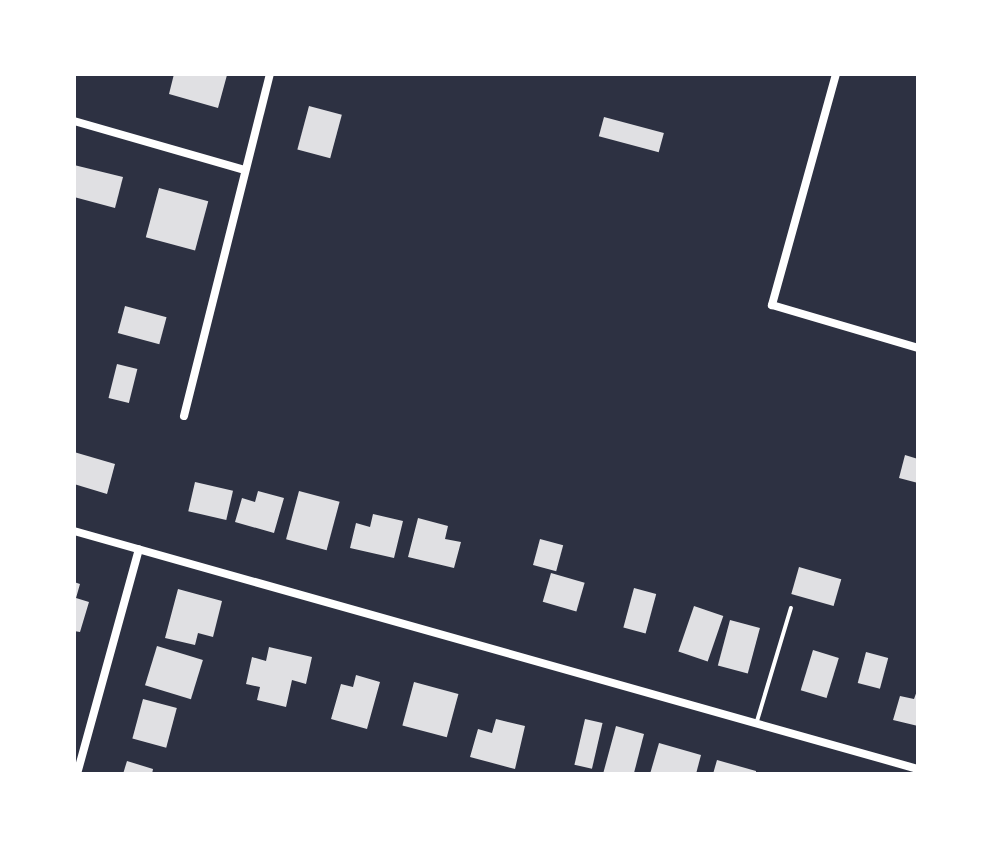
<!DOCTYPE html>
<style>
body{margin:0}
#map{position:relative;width:992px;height:848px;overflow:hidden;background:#2d3142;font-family:"PT Sans",sans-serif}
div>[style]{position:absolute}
.building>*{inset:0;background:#e0e0e3;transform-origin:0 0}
.service>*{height:4px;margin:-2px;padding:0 2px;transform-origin:2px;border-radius:2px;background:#fff}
.minor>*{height:8px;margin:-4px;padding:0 4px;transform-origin:4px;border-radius:4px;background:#fff}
span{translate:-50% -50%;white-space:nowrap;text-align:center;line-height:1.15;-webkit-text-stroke:6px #fff;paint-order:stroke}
.frame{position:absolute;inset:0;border:76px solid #fff;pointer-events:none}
</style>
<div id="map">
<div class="building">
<i style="clip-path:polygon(174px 74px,227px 75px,218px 108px,169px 94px)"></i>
<i style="left:309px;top:106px;width:34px;height:45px;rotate:15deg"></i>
<i style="left:604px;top:117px;width:62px;height:20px;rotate:15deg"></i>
<i style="clip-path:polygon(74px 165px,123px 177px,115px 208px,74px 197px)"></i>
<i style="left:159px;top:188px;width:51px;height:51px;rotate:15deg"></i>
<i style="left:125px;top:306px;width:43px;height:28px;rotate:15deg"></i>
<i style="left:117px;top:364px;width:21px;height:35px;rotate:14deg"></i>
<i style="clip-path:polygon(74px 452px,115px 464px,107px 494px,74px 484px)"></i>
<i style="clip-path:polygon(905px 455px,918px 459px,918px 483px,899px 478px)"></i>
<i style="left:195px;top:482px;width:39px;height:30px;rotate:13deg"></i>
<i style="clip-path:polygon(258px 491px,284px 498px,274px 533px,235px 522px,242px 498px,255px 502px)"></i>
<i style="left:299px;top:491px;width:42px;height:50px;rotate:15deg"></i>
<i style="clip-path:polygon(373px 514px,403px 521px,394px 558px,350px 548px,356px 523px,370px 527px)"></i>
<i style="clip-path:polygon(418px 518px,448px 526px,445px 539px,461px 542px,454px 568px,408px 557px)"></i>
<i style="left:540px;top:539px;width:24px;height:27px;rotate:15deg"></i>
<i style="left:799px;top:567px;width:44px;height:28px;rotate:16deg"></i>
<i style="left:551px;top:573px;width:35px;height:30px;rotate:16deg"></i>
<i style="clip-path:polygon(74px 582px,80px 584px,76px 598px,89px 602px,80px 632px,74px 631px)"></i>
<i style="left:634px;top:588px;width:23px;height:41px;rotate:15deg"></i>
<i style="clip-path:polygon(178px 589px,222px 601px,213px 637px,198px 633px,195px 645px,165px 638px)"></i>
<i style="left:694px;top:606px;width:31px;height:48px;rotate:19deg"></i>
<i style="left:730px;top:620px;width:31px;height:47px;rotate:15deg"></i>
<i style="left:157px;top:646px;width:48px;height:41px;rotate:17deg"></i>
<i style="clip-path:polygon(269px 647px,312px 657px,306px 684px,292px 680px,286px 707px,257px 700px,260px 687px,246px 684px,252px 657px,266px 661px)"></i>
<i style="left:813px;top:650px;width:27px;height:42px;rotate:17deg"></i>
<i style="left:866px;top:652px;width:23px;height:32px;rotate:15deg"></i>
<i style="clip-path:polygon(356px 675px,380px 682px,367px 729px,331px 719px,341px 684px,353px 687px)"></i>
<i style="left:414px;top:682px;width:46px;height:45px;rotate:15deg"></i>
<i style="clip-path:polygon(918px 688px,918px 726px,893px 720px,900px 696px,914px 699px)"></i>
<i style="left:143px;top:699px;width:35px;height:41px;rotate:15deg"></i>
<i style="clip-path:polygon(496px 719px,525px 726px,515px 769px,470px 757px,478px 729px,492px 733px)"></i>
<i style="left:585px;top:719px;width:18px;height:47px;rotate:13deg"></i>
<i style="clip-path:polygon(616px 726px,644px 734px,634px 773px,603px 774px)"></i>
<i style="clip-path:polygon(659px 743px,701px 755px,696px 774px,650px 774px)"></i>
<i style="clip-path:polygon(717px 760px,756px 771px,756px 774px,713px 774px)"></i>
<i style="clip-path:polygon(127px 761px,153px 769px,152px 774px,123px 774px)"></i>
</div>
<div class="service">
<i style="left:757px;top:721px;width:118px;rotate:-73.3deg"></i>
</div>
<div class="minor">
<i style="left:836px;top:74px;width:240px;rotate:105.5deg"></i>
<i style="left:772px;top:305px;width:152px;rotate:16.4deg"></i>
<i style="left:74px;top:121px;width:178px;rotate:16deg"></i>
<i style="left:184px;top:416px;width:353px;rotate:-75.9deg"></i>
<i style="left:74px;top:531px;width:877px;rotate:15.75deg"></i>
<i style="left:77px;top:774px;width:233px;rotate:-74.6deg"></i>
</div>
<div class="frame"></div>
</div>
